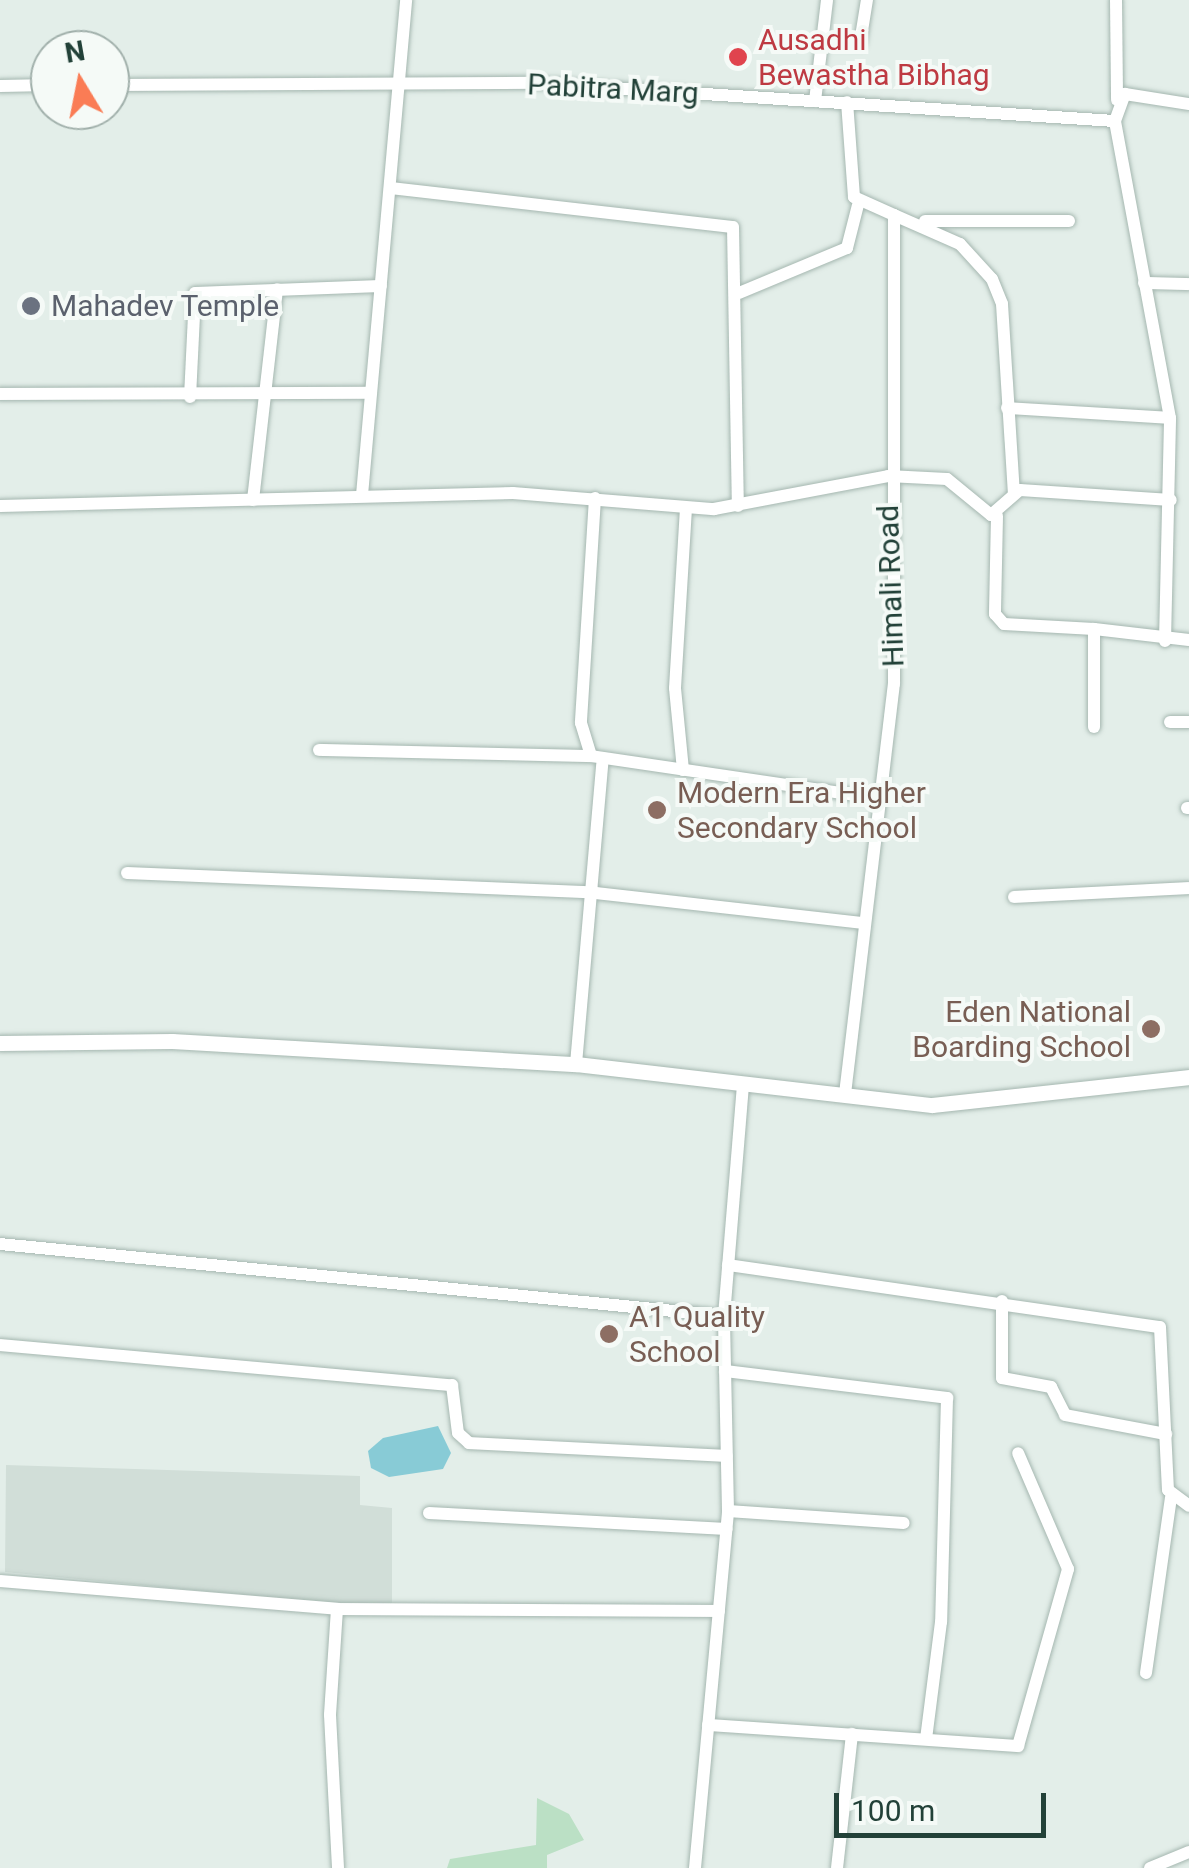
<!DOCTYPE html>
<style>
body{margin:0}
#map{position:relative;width:1189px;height:1868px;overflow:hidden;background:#e3eee9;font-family:Roboto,sans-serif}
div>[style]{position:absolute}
.built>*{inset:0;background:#d1ded8}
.green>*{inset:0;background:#bbe0c5}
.water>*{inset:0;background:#88cbd6}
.roads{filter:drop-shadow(0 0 2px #a5b7b0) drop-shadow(0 0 2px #a5b7b0)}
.minor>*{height:12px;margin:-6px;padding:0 6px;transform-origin:6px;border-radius:6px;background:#fff}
.tertiary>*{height:15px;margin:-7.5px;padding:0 7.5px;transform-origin:7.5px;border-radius:7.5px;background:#fff}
.dots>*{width:28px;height:28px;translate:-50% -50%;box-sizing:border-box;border:5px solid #f5faf7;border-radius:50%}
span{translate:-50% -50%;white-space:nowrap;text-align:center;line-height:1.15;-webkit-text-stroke:8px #f5faf7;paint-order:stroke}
.health-label{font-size:30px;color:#be3a42}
.left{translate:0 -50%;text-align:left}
.street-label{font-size:30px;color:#224138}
.worship-label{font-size:30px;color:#5b616d}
.education-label{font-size:30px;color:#785e54}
.right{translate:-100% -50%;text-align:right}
.north{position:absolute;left:30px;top:30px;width:100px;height:100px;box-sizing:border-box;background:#f5faf7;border:2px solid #a1b0ab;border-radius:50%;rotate:350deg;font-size:28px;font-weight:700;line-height:40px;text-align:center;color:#224138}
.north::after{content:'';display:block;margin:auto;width:35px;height:45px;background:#fa7c55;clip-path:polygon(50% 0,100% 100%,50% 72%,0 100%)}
.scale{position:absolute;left:834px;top:1793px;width:212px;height:45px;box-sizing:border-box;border:5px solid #224138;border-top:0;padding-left:12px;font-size:30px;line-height:35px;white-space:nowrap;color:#224138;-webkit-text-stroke:8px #f5faf7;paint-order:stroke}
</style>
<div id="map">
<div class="built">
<i style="clip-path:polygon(6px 1465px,360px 1476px,360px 1505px,392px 1508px,392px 1609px,5px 1572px)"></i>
</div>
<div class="green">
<i style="clip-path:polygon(537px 1798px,569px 1814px,584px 1840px,547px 1855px,547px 1868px,447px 1868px,450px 1859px,536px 1845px)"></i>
</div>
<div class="water">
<i style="clip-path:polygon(438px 1426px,451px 1453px,443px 1469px,389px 1477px,371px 1468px,368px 1451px,383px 1438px)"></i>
</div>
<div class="roads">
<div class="minor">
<i style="left:1116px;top:0;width:100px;rotate:89.4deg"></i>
<i style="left:822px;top:43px;width:38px"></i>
<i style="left:860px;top:43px;width:44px;rotate:-80.8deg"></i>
<i style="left:110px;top:85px;width:428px;rotate:-0.3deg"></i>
<i style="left:538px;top:83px;width:578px;rotate:3.77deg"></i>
<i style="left:0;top:86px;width:50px;rotate:-1.1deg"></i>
<i style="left:815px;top:101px;width:102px;rotate:-83.2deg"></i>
<i style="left:390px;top:188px;width:345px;rotate:6.5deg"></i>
<i style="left:733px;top:227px;width:279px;rotate:89deg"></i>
<i style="left:894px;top:215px;width:72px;rotate:23.7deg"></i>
<i style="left:960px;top:244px;width:47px;rotate:47.6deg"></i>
<i style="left:992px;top:279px;width:27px;rotate:68deg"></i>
<i style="left:1002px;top:304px;width:189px;rotate:86.4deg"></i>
<i style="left:925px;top:221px;width:144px"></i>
<i style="left:1144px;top:283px;width:45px;rotate:1.3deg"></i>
<i style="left:739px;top:293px;width:117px;rotate:-22.6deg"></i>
<i style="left:847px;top:248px;width:44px;rotate:-75.7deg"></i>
<i style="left:0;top:394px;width:371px;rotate:-0.2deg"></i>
<i style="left:190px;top:397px;width:104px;rotate:-87.2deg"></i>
<i style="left:195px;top:293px;width:186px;rotate:-2.2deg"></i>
<i style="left:1007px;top:408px;width:163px;rotate:3.5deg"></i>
<i style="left:362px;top:495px;width:497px;rotate:-84.9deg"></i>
<i style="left:595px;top:498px;width:225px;rotate:93.6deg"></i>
<i style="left:581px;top:723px;width:34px;rotate:73deg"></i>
<i style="left:591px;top:756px;width:294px;rotate:8.4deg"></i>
<i style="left:253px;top:500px;width:212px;rotate:-83.5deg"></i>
<i style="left:0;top:506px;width:513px;rotate:-1.45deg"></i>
<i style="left:513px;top:493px;width:202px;rotate:4.6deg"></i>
<i style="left:714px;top:509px;width:177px;rotate:-10.7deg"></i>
<i style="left:888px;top:476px;width:59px;rotate:2.9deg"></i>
<i style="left:947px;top:479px;width:57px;rotate:39.3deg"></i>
<i style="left:991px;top:515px;width:38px;rotate:-41deg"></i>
<i style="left:1020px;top:490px;width:151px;rotate:3.8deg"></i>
<i style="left:997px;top:516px;width:98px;rotate:91.2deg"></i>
<i style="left:995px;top:614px;width:13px;rotate:48deg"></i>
<i style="left:1004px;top:624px;width:90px;rotate:3.2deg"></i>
<i style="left:1165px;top:641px;width:223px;rotate:-88.7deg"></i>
<i style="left:1170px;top:418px;width:302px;rotate:-100.5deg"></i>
<i style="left:1115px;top:121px;width:29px;rotate:-70deg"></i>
<i style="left:1125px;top:94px;width:65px;rotate:8.9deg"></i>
<i style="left:1170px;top:722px;width:19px"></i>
<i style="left:1094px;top:727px;width:98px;rotate:-90deg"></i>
<i style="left:1094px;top:629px;width:96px;rotate:6.6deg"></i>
<i style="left:319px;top:750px;width:272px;rotate:1.3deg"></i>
<i style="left:683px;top:770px;width:82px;rotate:-95.6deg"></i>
<i style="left:675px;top:688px;width:180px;rotate:-86.5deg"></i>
<i style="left:1187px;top:808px;width:2px"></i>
<i style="left:127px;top:873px;width:468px;rotate:2.4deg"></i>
<i style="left:595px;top:893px;width:269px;rotate:6.4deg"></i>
<i style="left:1014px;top:897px;width:175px;rotate:-2.9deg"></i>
<i style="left:576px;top:1064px;width:301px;rotate:-85deg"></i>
<i style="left:845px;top:1094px;width:413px;rotate:-83.2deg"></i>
<i style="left:894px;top:684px;width:469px;rotate:-90deg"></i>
<i style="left:894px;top:215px;width:44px;rotate:-155.8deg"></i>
<i style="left:854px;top:197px;width:95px;rotate:-94.2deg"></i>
<i style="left:0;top:1244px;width:728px;rotate:5.68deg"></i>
<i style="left:728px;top:1265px;width:436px;rotate:8.2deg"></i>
<i style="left:1160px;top:1327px;width:163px;rotate:87.2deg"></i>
<i style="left:1168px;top:1490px;width:26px;rotate:37deg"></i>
<i style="left:1002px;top:1301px;width:77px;rotate:90deg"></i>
<i style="left:1002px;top:1378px;width:50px;rotate:10.4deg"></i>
<i style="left:1051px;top:1387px;width:31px;rotate:63deg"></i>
<i style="left:1065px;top:1415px;width:103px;rotate:10.7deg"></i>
<i style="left:0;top:1345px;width:454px;rotate:5.1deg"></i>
<i style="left:452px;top:1385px;width:48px;rotate:82.9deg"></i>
<i style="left:458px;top:1433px;width:15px;rotate:42deg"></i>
<i style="left:469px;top:1443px;width:258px;rotate:2.9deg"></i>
<i style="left:725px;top:1371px;width:224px;rotate:6.9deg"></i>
<i style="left:947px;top:1398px;width:224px;rotate:91.5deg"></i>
<i style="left:941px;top:1622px;width:118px;rotate:97.3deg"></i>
<i style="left:728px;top:1511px;width:176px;rotate:3.9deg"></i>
<i style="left:429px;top:1513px;width:298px;rotate:3.1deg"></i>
<i style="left:0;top:1581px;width:338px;rotate:4.7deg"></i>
<i style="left:337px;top:1609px;width:382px;rotate:0.3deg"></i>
<i style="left:337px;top:1609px;width:106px;rotate:93.8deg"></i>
<i style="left:330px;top:1715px;width:153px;rotate:87deg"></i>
<i style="left:1146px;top:1673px;width:177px;rotate:-81.9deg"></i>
<i style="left:708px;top:1725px;width:311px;rotate:3.9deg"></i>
<i style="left:1018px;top:1746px;width:184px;rotate:-74.2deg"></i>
<i style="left:1068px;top:1569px;width:126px;rotate:-113.3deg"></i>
<i style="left:695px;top:1868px;width:359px;rotate:-84.7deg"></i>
<i style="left:728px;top:1511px;width:195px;rotate:-91.2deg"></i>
<i style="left:724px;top:1316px;width:232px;rotate:-85.3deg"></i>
<i style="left:837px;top:1868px;width:135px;rotate:-83.6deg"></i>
<i style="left:1150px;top:1868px;width:42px;rotate:-22.3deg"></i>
</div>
<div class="tertiary">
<i style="left:0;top:1043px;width:172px;rotate:-0.7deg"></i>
<i style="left:172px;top:1041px;width:405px;rotate:3.3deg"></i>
<i style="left:576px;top:1064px;width:358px;rotate:6.6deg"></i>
<i style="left:932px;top:1105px;width:259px;rotate:-6.2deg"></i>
</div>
</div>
<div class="dots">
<i style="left:738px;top:57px;background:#e0444e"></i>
<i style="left:31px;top:306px;background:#6b7280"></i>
<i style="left:657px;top:810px;background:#8d6e63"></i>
<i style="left:1151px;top:1029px;background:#8d6e63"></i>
<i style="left:609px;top:1334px;background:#8d6e63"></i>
</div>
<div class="health-label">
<span class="left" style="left:758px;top:57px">Ausadhi<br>Bewastha Bibhag</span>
</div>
<div class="street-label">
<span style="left:613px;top:89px;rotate:3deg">Pabitra Marg</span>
<span style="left:891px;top:586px;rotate:-92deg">Himali Road</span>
</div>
<div class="worship-label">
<span class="left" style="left:51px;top:306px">Mahadev Temple</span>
</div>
<div class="education-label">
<span class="left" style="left:677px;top:810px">Modern Era Higher<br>Secondary School</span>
<span class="right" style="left:1131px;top:1029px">Eden National<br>Boarding School</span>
<span class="left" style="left:629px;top:1334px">A1 Quality<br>School</span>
</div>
<div class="north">N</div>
<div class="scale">100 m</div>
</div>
